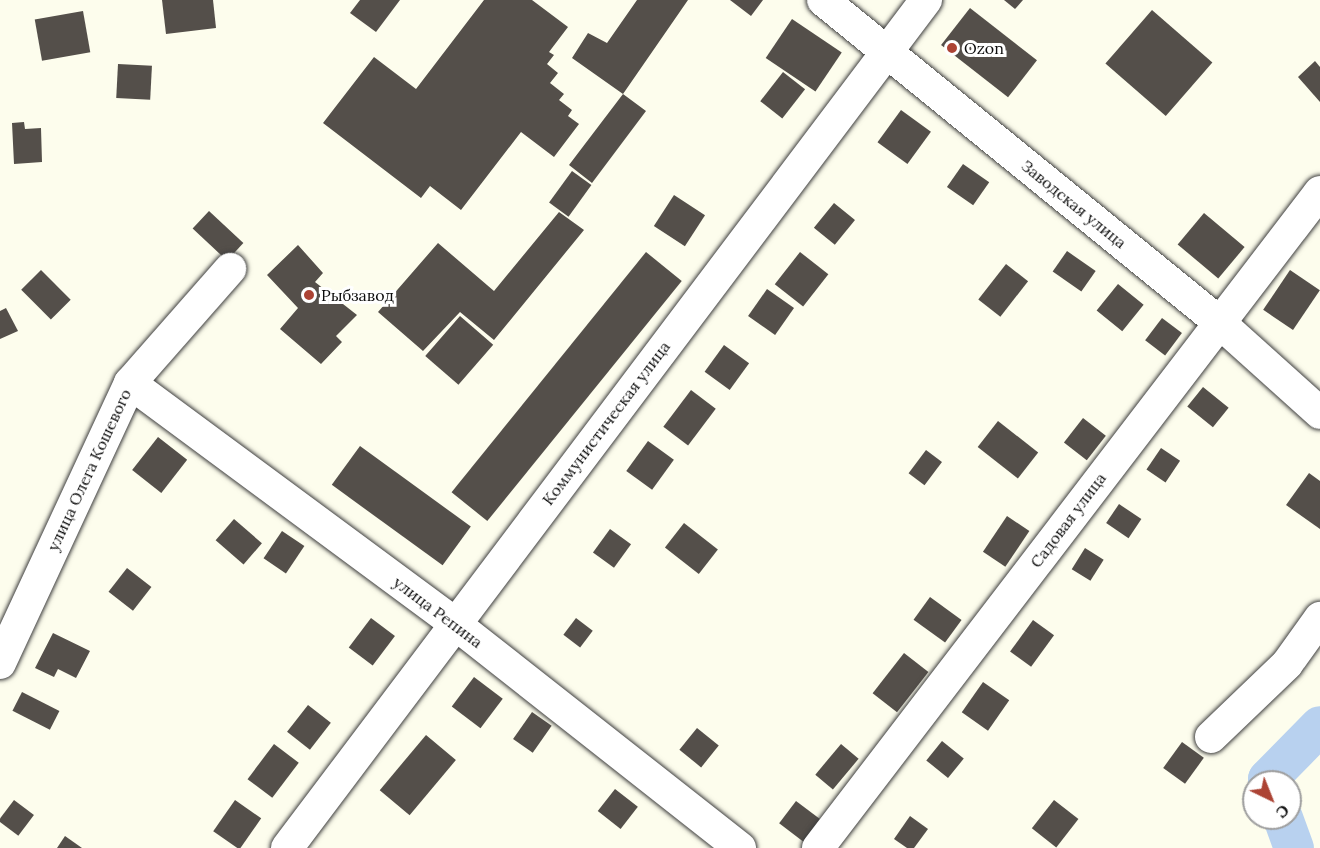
<!DOCTYPE html>
<meta charset="utf-8">
<style>
body{margin:0}
#map{position:relative;width:1320px;height:848px;overflow:hidden;background:#fdfded;font-family:Lora,serif}
div>[style]{position:absolute}
.river>*{height:40px;margin:-20px;padding:0 20px;transform-origin:20px;border-radius:20px;background:#b8d1ef}
.building>*{inset:0;background:#544f4a;transform-origin:0 0}
.roads{filter:drop-shadow(0 0 2px #3f3f3f) drop-shadow(0 0 2px #3f3f3f)}
.minor>*{height:32px;margin:-16px;padding:0 16px;transform-origin:16px;border-radius:16px;background:#fff}
.dots>*{width:16px;height:16px;translate:-50% -50%;box-sizing:border-box;border:3px solid #fff;border-radius:50%}
span{translate:-50% -50%;white-space:nowrap;text-align:center;line-height:1.15;-webkit-text-stroke:6px #fff;paint-order:stroke}
.poi-label{font-size:16px;color:#0c0c0c}
.left{translate:0 -50%;text-align:left}
.street-label{font-size:16px;color:#0c0c0c}
.north{position:absolute;left:1242px;top:770px;width:60px;height:60px;box-sizing:border-box;background:#fff;border:2px solid #9e9e9e;border-radius:50%;rotate:137deg;font-size:16px;font-weight:700;line-height:24px;text-align:center;color:#0c0c0c}
.north::after{content:'';display:block;margin:auto;width:21px;height:27px;background:#ac4334;clip-path:polygon(50% 0,100% 100%,50% 72%,0 100%)}
</style>
<div id="map">
<div class="river">
<i style="left:1269px;top:782px;width:3px;rotate:-108deg"></i>
<i style="left:1268px;top:779px;width:74px;rotate:-45.5deg"></i>
<i style="left:1283px;top:818px;width:32px;rotate:70deg"></i>
</div>
<div class="building">
<i style="clip-path:polygon(162px 0,213px 0,216px 28px,166px 34px)"></i>
<i style="clip-path:polygon(360px 0,400px 0,376px 32px,350px 13px)"></i>
<i style="clip-path:polygon(484px 0,532px 0,568px 27px,549px 52px,554px 55px,547px 64px,558px 73px,550px 83px,564px 94px,559px 100px,572px 110px,568px 116px,579px 124px,554px 157px,521px 132px,461px 210px,430px 186px,421px 198px,323px 123px,374px 57px,416px 89px)"></i>
<i style="clip-path:polygon(637px 0,688px 0,623px 94px,646px 111px,592px 183px,569px 165px,623px 94px,572px 58px,588px 33px,607px 43px)"></i>
<i style="clip-path:polygon(730px 0,763px 0,751px 16px)"></i>
<i style="clip-path:polygon(1004px 0,1023px 0,1015px 9px)"></i>
<i style="left:970px;top:8px;width:85px;height:47px;rotate:38deg"></i>
<i style="left:1152px;top:10px;width:80px;height:71px;rotate:41deg"></i>
<i style="left:83px;top:11px;width:42px;height:49px;rotate:80deg"></i>
<i style="left:792px;top:19px;width:60px;height:47px;rotate:34deg"></i>
<i style="clip-path:polygon(1315px 61px,1320px 67px,1320px 102px,1298px 77px)"></i>
<i style="left:118px;top:64px;width:34px;height:34px;rotate:3deg"></i>
<i style="left:783px;top:72px;width:28px;height:37px;rotate:38deg"></i>
<i style="left:901px;top:110px;width:37px;height:40px;rotate:36deg"></i>
<i style="clip-path:polygon(24px 122px,25px 129px,41px 128px,42px 162px,14px 164px,12px 123px)"></i>
<i style="left:963px;top:164px;width:32px;height:28px;rotate:35deg"></i>
<i style="left:572px;top:171px;width:24px;height:39px;rotate:36deg"></i>
<i style="left:674px;top:195px;width:37px;height:37px;rotate:33deg"></i>
<i style="left:834px;top:203px;width:27px;height:32px;rotate:39deg"></i>
<i style="left:209px;top:211px;width:47px;height:24px;rotate:43deg"></i>
<i style="clip-path:polygon(559px 212px,584px 230px,494px 340px,460px 312px,423px 351px,378px 312px,438px 243px,494px 291px)"></i>
<i style="left:1204px;top:213px;width:53px;height:41px;rotate:40deg"></i>
<i style="clip-path:polygon(298px 245px,323px 273px,315px 282px,357px 315px,336px 336px,342px 342px,321px 364px,280px 329px,298px 308px,267px 275px)"></i>
<i style="left:1067px;top:251px;width:35px;height:25px;rotate:35deg"></i>
<i style="left:646px;top:252px;width:46px;height:309px;rotate:39deg"></i>
<i style="left:800px;top:252px;width:36px;height:41px;rotate:38deg"></i>
<i style="left:1006px;top:264px;width:28px;height:45px;rotate:38deg"></i>
<i style="left:41px;top:270px;width:42px;height:28px;rotate:45deg"></i>
<i style="left:1290px;top:270px;width:36px;height:48px;rotate:34deg"></i>
<i style="left:1118px;top:284px;width:33px;height:34px;rotate:39deg"></i>
<i style="left:767px;top:289px;width:33px;height:33px;rotate:35deg"></i>
<i style="clip-path:polygon(6px 308px,18px 331px,0 339px,0 311px)"></i>
<i style="left:460px;top:316px;width:44px;height:53px;rotate:41deg"></i>
<i style="left:1162px;top:318px;width:25px;height:28px;rotate:37deg"></i>
<i style="left:724px;top:345px;width:31px;height:33px;rotate:36deg"></i>
<i style="left:1203px;top:387px;width:33px;height:25px;rotate:39deg"></i>
<i style="left:691px;top:390px;width:31px;height:46px;rotate:37deg"></i>
<i style="left:1083px;top:418px;width:29px;height:31px;rotate:38deg"></i>
<i style="left:998px;top:421px;width:51px;height:33px;rotate:38deg"></i>
<i style="left:158px;top:437px;width:37px;height:42px;rotate:38deg"></i>
<i style="left:648px;top:441px;width:32px;height:37px;rotate:36deg"></i>
<i style="left:360px;top:446px;width:137px;height:48px;rotate:36deg"></i>
<i style="left:1161px;top:448px;width:23px;height:26px;rotate:34deg"></i>
<i style="left:926px;top:450px;width:20px;height:29px;rotate:37deg"></i>
<i style="clip-path:polygon(1309px 473px,1320px 481px,1320px 529px,1286px 505px)"></i>
<i style="left:1119px;top:504px;width:27px;height:23px;rotate:34deg"></i>
<i style="left:1007px;top:516px;width:27px;height:43px;rotate:34deg"></i>
<i style="left:234px;top:519px;width:37px;height:28px;rotate:41deg"></i>
<i style="left:684px;top:523px;width:43px;height:31px;rotate:38deg"></i>
<i style="left:610px;top:529px;width:26px;height:29px;rotate:36deg"></i>
<i style="left:282px;top:531px;width:27px;height:33px;rotate:34deg"></i>
<i style="left:1085px;top:548px;width:22px;height:25px;rotate:32deg"></i>
<i style="left:127px;top:568px;width:31px;height:30px;rotate:38deg"></i>
<i style="left:930px;top:597px;width:39px;height:28px;rotate:36deg"></i>
<i style="left:371px;top:618px;width:30px;height:37px;rotate:37deg"></i>
<i style="left:576px;top:618px;width:21px;height:21px;rotate:37deg"></i>
<i style="left:1033px;top:620px;width:26px;height:39px;rotate:36deg"></i>
<i style="clip-path:polygon(53px 633px,90px 651px,76px 678px,58px 669px,54px 677px,35px 668px)"></i>
<i style="left:904px;top:653px;width:31px;height:51px;rotate:38deg"></i>
<i style="left:474px;top:677px;width:36px;height:37px;rotate:37deg"></i>
<i style="left:983px;top:682px;width:32px;height:37px;rotate:35deg"></i>
<i style="left:22px;top:692px;width:42px;height:21px;rotate:27deg"></i>
<i style="left:308px;top:705px;width:29px;height:34px;rotate:38deg"></i>
<i style="left:532px;top:712px;width:24px;height:33px;rotate:35deg"></i>
<i style="left:697px;top:728px;width:28px;height:28px;rotate:39deg"></i>
<i style="left:426px;top:735px;width:39px;height:72px;rotate:40deg"></i>
<i style="left:942px;top:741px;width:28px;height:25px;rotate:39deg"></i>
<i style="left:1182px;top:742px;width:27px;height:32px;rotate:36deg"></i>
<i style="left:274px;top:744px;width:31px;height:44px;rotate:37deg"></i>
<i style="left:841px;top:744px;width:23px;height:40px;rotate:40deg"></i>
<i style="left:615px;top:789px;width:29px;height:28px;rotate:38deg"></i>
<i style="left:14px;top:800px;width:25px;height:26px;rotate:37deg"></i>
<i style="left:235px;top:800px;width:32px;height:38px;rotate:35deg"></i>
<i style="left:1054px;top:800px;width:31px;height:36px;rotate:38deg"></i>
<i style="left:796px;top:801px;width:30px;height:28px;rotate:37deg"></i>
<i style="clip-path:polygon(910px 816px,928px 829px,914px 848px,907px 848px,894px 839px)"></i>
<i style="clip-path:polygon(65px 836px,82px 848px,57px 848px)"></i>
</div>
<div class="roads">
<div class="minor">
<i style="left:823px;top:0;width:510px;rotate:39.12deg"></i>
<i style="left:1219px;top:322px;width:136px;rotate:42deg"></i>
<i style="left:130px;top:383px;width:403px;rotate:36.5deg"></i>
<i style="left:454px;top:623px;width:364px;rotate:38.2deg"></i>
<i style="left:0;top:663px;width:309px;rotate:-65.1deg"></i>
<i style="left:130px;top:383px;width:152px;rotate:-48.7deg"></i>
<i style="left:1211px;top:737px;width:105px;rotate:-43.8deg"></i>
<i style="left:1287px;top:664px;width:57px;rotate:-54.3deg"></i>
<i style="left:287px;top:848px;width:1062px;rotate:-53deg"></i>
<i style="left:818px;top:848px;width:826px;rotate:-52.58deg"></i>
</div>
</div>
<div class="dots">
<i style="left:952px;top:48px;background:#ac4334"></i>
<i style="left:309px;top:295px;background:#ac4334"></i>
</div>
<div class="poi-label">
<span class="left" style="left:964px;top:48px">Ozon</span>
<span class="left" style="left:321px;top:295px">Рыбзавод</span>
</div>
<div class="street-label">
<span style="left:1074px;top:204px;rotate:39deg">Заводская улица</span>
<span style="left:606px;top:423px;rotate:-53deg">Коммунистическая улица</span>
<span style="left:89px;top:470px;rotate:-65deg">улица Олега Кошевого</span>
<span style="left:1068px;top:520px;rotate:-53deg">Садовая улица</span>
<span style="left:438px;top:612px;rotate:37deg">улица Репина</span>
</div>
<div class="north">С</div>
</div>
